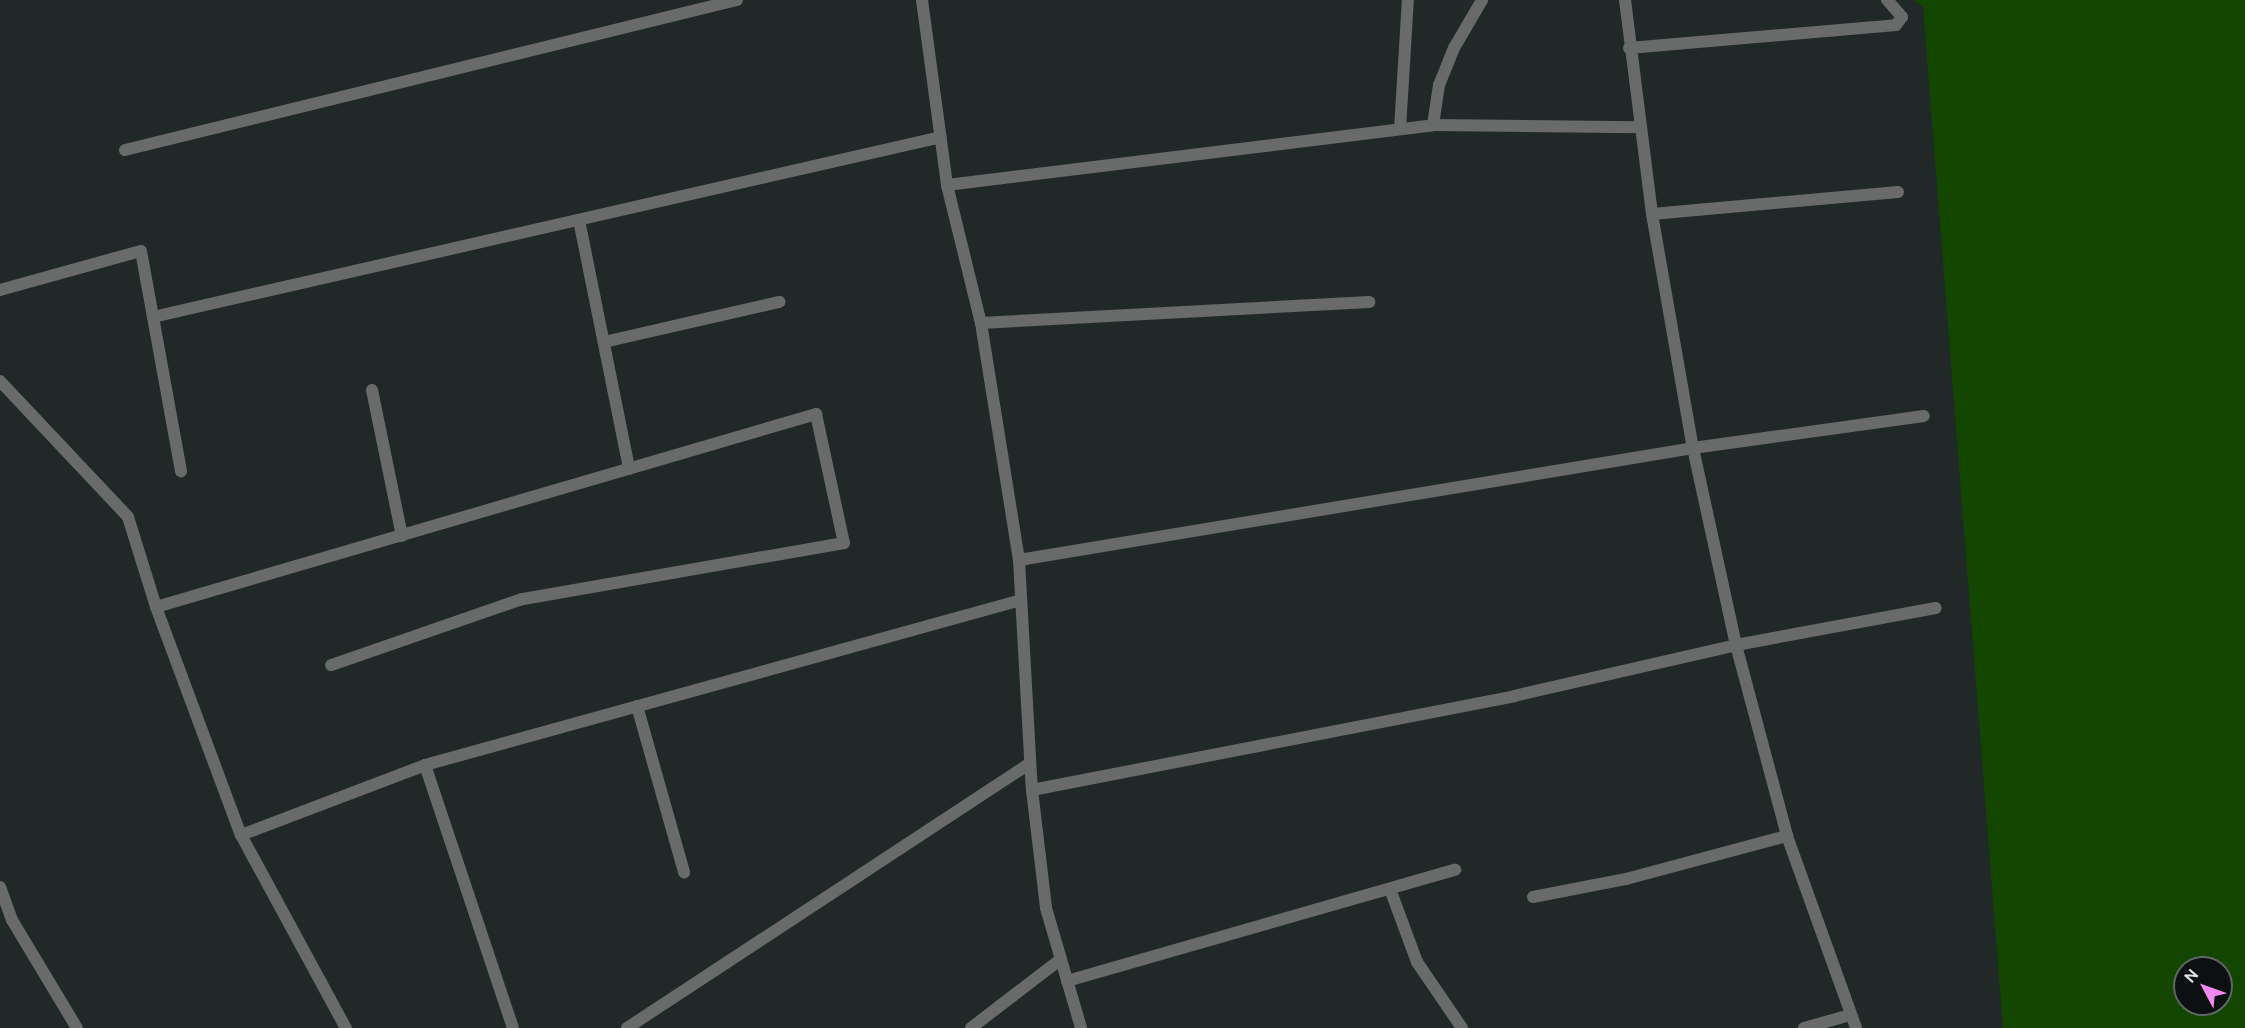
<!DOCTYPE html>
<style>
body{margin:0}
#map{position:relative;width:2245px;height:1028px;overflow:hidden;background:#212828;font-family:Ubuntu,sans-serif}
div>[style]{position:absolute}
.green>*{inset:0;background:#124601}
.service>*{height:12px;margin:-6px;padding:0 6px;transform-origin:6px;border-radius:6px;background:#686b6a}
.minor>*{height:12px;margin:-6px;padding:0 6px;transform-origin:6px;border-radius:6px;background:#686b6a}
.tertiary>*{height:12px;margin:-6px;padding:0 6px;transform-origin:6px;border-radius:6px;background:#686b6a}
span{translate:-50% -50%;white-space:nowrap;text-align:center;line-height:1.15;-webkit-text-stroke:4.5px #0d1010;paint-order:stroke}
.north{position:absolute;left:2173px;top:956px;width:60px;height:60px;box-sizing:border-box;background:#0d1010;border:2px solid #616464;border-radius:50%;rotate:311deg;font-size:16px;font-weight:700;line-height:24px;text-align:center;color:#dfe3e3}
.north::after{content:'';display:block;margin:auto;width:21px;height:27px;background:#f38af2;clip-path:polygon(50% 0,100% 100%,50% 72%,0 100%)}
</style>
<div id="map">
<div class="green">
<i style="clip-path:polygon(evenodd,1914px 0,2245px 0,2245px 1028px,2003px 1028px,1923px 7px,1914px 0,2185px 968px,2221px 968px,2221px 1004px,2185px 1004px,2185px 968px)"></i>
</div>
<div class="service">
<i style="left:604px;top:342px;width:180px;rotate:-12.9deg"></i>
<i style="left:372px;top:390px;width:149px;rotate:78.4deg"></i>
<i style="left:637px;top:706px;width:173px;rotate:74.2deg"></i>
</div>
<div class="minor">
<i style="left:1625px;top:0;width:216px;rotate:82.8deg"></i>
<i style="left:1652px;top:214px;width:238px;rotate:80.1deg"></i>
<i style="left:1693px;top:448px;width:202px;rotate:77.7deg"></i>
<i style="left:1736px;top:645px;width:198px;rotate:75deg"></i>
<i style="left:1787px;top:836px;width:204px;rotate:70.2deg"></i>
<i style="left:1629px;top:48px;width:268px;rotate:-4.9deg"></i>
<i style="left:1896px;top:25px;width:10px;rotate:-53deg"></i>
<i style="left:1902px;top:17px;width:23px;rotate:-131deg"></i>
<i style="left:1433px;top:125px;width:40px;rotate:-81.5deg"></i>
<i style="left:1439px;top:85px;width:40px;rotate:-68deg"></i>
<i style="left:1454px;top:48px;width:56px;rotate:-59.7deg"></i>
<i style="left:1400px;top:129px;width:129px;rotate:-86.5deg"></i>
<i style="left:125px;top:150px;width:630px;rotate:-13.77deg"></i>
<i style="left:947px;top:185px;width:490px;rotate:-7deg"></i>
<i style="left:1433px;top:125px;width:207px;rotate:0.6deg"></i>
<i style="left:1652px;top:214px;width:247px;rotate:-5.1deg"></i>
<i style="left:579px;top:220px;width:254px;rotate:78.6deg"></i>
<i style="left:0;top:290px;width:146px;rotate:-15.5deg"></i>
<i style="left:141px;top:251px;width:224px;rotate:79.7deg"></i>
<i style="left:153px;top:317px;width:808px;rotate:-12.87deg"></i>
<i style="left:981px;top:323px;width:389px;rotate:-3.1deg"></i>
<i style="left:0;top:381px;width:187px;rotate:46.7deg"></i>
<i style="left:128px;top:517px;width:94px;rotate:72.7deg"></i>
<i style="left:156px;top:607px;width:243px;rotate:69.6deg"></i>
<i style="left:241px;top:835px;width:220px;rotate:61.5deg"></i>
<i style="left:1019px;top:560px;width:683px;rotate:-9.43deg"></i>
<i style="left:1693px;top:448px;width:233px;rotate:-7.9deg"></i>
<i style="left:156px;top:607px;width:688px;rotate:-16.3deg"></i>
<i style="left:816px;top:414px;width:132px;rotate:77.8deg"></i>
<i style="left:844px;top:543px;width:327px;rotate:170.1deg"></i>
<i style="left:522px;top:599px;width:202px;rotate:160.9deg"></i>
<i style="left:425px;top:765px;width:277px;rotate:71.5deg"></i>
<i style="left:1032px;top:790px;width:491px;rotate:-11deg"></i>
<i style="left:1514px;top:696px;width:228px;rotate:-12.9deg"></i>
<i style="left:1736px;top:645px;width:203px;rotate:-10.5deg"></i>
<i style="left:241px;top:835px;width:197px;rotate:-20.8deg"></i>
<i style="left:425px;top:765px;width:618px;rotate:-15.47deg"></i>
<i style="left:0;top:887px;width:35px;rotate:70deg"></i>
<i style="left:12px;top:920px;width:126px;rotate:59deg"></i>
<i style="left:1390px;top:889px;width:78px;rotate:69.7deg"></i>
<i style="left:1417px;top:962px;width:80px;rotate:55.7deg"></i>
<i style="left:1533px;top:897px;width:95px;rotate:-11deg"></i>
<i style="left:1626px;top:879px;width:167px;rotate:-15deg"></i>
<i style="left:1067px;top:981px;width:404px;rotate:-16deg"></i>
<i style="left:627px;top:1028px;width:482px;rotate:-33.3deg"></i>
<i style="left:971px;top:1028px;width:113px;rotate:-37.5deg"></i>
<i style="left:1804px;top:1028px;width:48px;rotate:-15.8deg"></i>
</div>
<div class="tertiary">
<i style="left:922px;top:0;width:187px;rotate:82.3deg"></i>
<i style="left:947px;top:185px;width:142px;rotate:76.2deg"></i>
<i style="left:981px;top:323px;width:240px;rotate:80.9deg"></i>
<i style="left:1019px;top:560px;width:230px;rotate:86.8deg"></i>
<i style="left:1032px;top:790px;width:119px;rotate:83.2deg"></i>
<i style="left:1046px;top:908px;width:125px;rotate:73.7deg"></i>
</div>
<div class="north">N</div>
</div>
